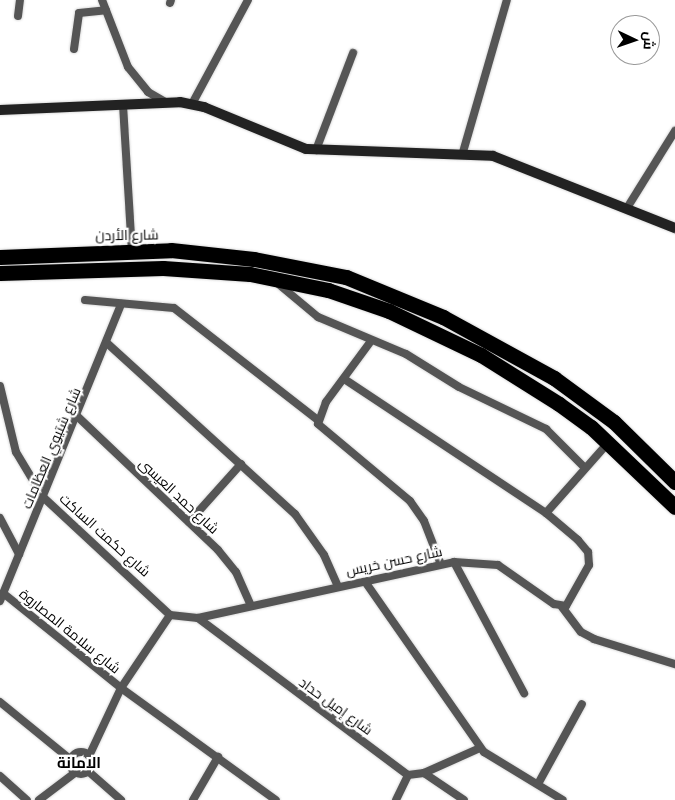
<!DOCTYPE html>
<meta charset="utf-8">
<style>
body{margin:0}
#map{position:relative;width:675px;height:800px;overflow:hidden;background:#fff;font-family:Mulish,Cairo,sans-serif}
div>[style]{position:absolute}
.roads{filter:drop-shadow(0 0 1px #dbdbdb) drop-shadow(0 0 1px #dbdbdb)}
.street>*{height:8px;margin:-4px;padding:0 4px;transform-origin:4px;border-radius:4px;background:#555}
.street>.ring{margin:-4px;padding:0;box-sizing:content-box;background:none;border:8px solid #555;border-radius:50%}
.secondary>*{height:10px;margin:-5px;padding:0 5px;transform-origin:5px;border-radius:5px;background:#222}
.highway>*{height:15px;margin:-7.5px;padding:0 7.5px;transform-origin:7.5px;border-radius:7.5px;background:#000}
span{translate:-50% -50%;white-space:nowrap;text-align:center;line-height:1.15;-webkit-text-stroke:4.5px #fff;paint-order:stroke}
.street-label{font-size:14px;color:#000}
.neighbourhood-label{font-size:15px;color:#000;font-weight:700}
.north{position:absolute;left:610px;top:15px;width:50px;height:50px;box-sizing:border-box;background:#fff;border:1px solid #999;border-radius:50%;rotate:93deg;font-size:14px;font-weight:700;line-height:20px;text-align:center;color:#000}
.north::after{content:'';display:block;margin:auto;width:18px;height:22px;background:#000;clip-path:polygon(50% 0,100% 100%,50% 72%,0 100%)}
</style>
<div id="map">
<div class="roads">
<div class="street">
<i style="left:102px;top:0;width:72px;rotate:68.8deg"></i>
<i style="left:128px;top:67px;width:32px;rotate:51deg"></i>
<i style="left:148px;top:92px;width:20px;rotate:30deg"></i>
<i style="left:170px;top:3px;width:3px;rotate:-72deg"></i>
<i style="left:18px;top:16px;width:16px;rotate:-83deg"></i>
<i style="left:74px;top:49px;width:36px;rotate:-82deg"></i>
<i style="left:79px;top:13px;width:27px;rotate:-6deg"></i>
<i style="left:192px;top:104px;width:118px;rotate:-61.7deg"></i>
<i style="left:123px;top:105px;width:146px;rotate:86.5deg"></i>
<i style="left:316px;top:150px;width:104px;rotate:-69.1deg"></i>
<i style="left:463px;top:152px;width:158px;rotate:-73.9deg"></i>
<i style="left:627px;top:208px;width:91px;rotate:-58.1deg"></i>
<i style="left:276px;top:282px;width:55px;rotate:39.8deg"></i>
<i style="left:318px;top:317px;width:95px;rotate:22.8deg"></i>
<i style="left:406px;top:354px;width:62px;rotate:31.9deg"></i>
<i style="left:459px;top:387px;width:97px;rotate:25.8deg"></i>
<i style="left:546px;top:429px;width:52px;rotate:45deg"></i>
<i style="left:85px;top:300px;width:89px;rotate:5.1deg"></i>
<i style="left:174px;top:308px;width:182px;rotate:37.9deg"></i>
<i style="left:371px;top:341px;width:76px;rotate:126.4deg"></i>
<i style="left:326px;top:402px;width:23px;rotate:110deg"></i>
<i style="left:318px;top:424px;width:120px;rotate:39.9deg"></i>
<i style="left:410px;top:501px;width:24px;rotate:55deg"></i>
<i style="left:424px;top:521px;width:44px;rotate:68.7deg"></i>
<i style="left:108px;top:344px;width:253px;rotate:42.3deg"></i>
<i style="left:295px;top:514px;width:50px;rotate:54.7deg"></i>
<i style="left:324px;top:555px;width:34px;rotate:66deg"></i>
<i style="left:0;top:386px;width:68px;rotate:76.4deg"></i>
<i style="left:16px;top:452px;width:52px;rotate:59deg"></i>
<i style="left:43px;top:497px;width:173px;rotate:42.9deg"></i>
<i style="left:170px;top:615px;width:28px;rotate:6deg"></i>
<i style="left:198px;top:618px;width:262px;rotate:-12.3deg"></i>
<i style="left:454px;top:562px;width:44px;rotate:3.9deg"></i>
<i style="left:498px;top:565px;width:68px;rotate:34.9deg"></i>
<i style="left:554px;top:604px;width:12px;rotate:9deg"></i>
<i style="left:566px;top:606px;width:47px;rotate:-60.7deg"></i>
<i style="left:589px;top:565px;width:13px;rotate:-94deg"></i>
<i style="left:588px;top:552px;width:16px;rotate:-130deg"></i>
<i style="left:578px;top:540px;width:42px;rotate:-139.8deg"></i>
<i style="left:546px;top:513px;width:242px;rotate:-146.4deg"></i>
<i style="left:78px;top:417px;width:193px;rotate:43.5deg"></i>
<i style="left:218px;top:550px;width:28px;rotate:51deg"></i>
<i style="left:236px;top:572px;width:34px;rotate:66deg"></i>
<i style="left:546px;top:513px;width:94px;rotate:-48.5deg"></i>
<i style="left:0;top:518px;width:41px;rotate:62.2deg"></i>
<i style="left:189px;top:522px;width:78px;rotate:-48.1deg"></i>
<i style="left:454px;top:562px;width:149px;rotate:61.9deg"></i>
<i style="left:366px;top:583px;width:206px;rotate:55.1deg"></i>
<i style="left:484px;top:752px;width:92px;rotate:31.3deg"></i>
<i style="left:3px;top:593px;width:151px;rotate:38.8deg"></i>
<i style="left:121px;top:688px;width:191px;rotate:35.9deg"></i>
<i style="left:0;top:601px;width:321px;rotate:-67.8deg"></i>
<i style="left:562px;top:607px;width:31px;rotate:53deg"></i>
<i style="left:581px;top:632px;width:15px;rotate:28deg"></i>
<i style="left:594px;top:639px;width:85px;rotate:17.2deg"></i>
<i style="left:198px;top:618px;width:262px;rotate:36.8deg"></i>
<i style="left:408px;top:775px;width:16px;rotate:-7deg"></i>
<i style="left:424px;top:773px;width:48px;rotate:34deg"></i>
<i style="left:0;top:702px;width:92px;rotate:39.2deg"></i>
<i class="ring" style="left:70px;top:752px;width:14px;height:14px"></i>
<i style="left:89px;top:756px;width:75px;rotate:-64.8deg"></i>
<i style="left:121px;top:688px;width:88px;rotate:-56.1deg"></i>
<i style="left:88px;top:771px;width:44px;rotate:41.3deg"></i>
<i style="left:424px;top:773px;width:61px;rotate:-24.1deg"></i>
<i style="left:0;top:776px;width:36px;rotate:42deg"></i>
<i style="left:538px;top:784px;width:91px;rotate:-61.2deg"></i>
<i style="left:39px;top:800px;width:46px;rotate:-37.1deg"></i>
<i style="left:193px;top:800px;width:50px;rotate:-59.8deg"></i>
<i style="left:396px;top:800px;width:28px;rotate:-64deg"></i>
</div>
<div class="secondary">
<i style="left:0;top:110px;width:180px;rotate:-2.5deg"></i>
<i style="left:180px;top:102px;width:25px;rotate:12deg"></i>
<i style="left:204px;top:107px;width:110px;rotate:22.4deg"></i>
<i style="left:306px;top:149px;width:187px;rotate:2.1deg"></i>
<i style="left:493px;top:156px;width:196px;rotate:21.6deg"></i>
</div>
<div class="highway">
<i style="left:0;top:257px;width:171px;rotate:-2.3deg"></i>
<i style="left:171px;top:250px;width:83px;rotate:6.2deg"></i>
<i style="left:254px;top:259px;width:94px;rotate:11.1deg"></i>
<i style="left:346px;top:277px;width:105px;rotate:22.4deg"></i>
<i style="left:443px;top:317px;width:127px;rotate:28.8deg"></i>
<i style="left:554px;top:378px;width:74px;rotate:36.3deg"></i>
<i style="left:614px;top:422px;width:86px;rotate:44.5deg"></i>
<i style="left:0;top:273px;width:163px;rotate:-1.8deg"></i>
<i style="left:163px;top:268px;width:87px;rotate:3.9deg"></i>
<i style="left:250px;top:274px;width:80px;rotate:11.6deg"></i>
<i style="left:328px;top:290px;width:65px;rotate:19deg"></i>
<i style="left:389px;top:311px;width:102px;rotate:25.6deg"></i>
<i style="left:481px;top:355px;width:92px;rotate:32.1deg"></i>
<i style="left:559px;top:404px;width:39px;rotate:36deg"></i>
<i style="left:591px;top:427px;width:116px;rotate:43.6deg"></i>
</div>
</div>
<div class="street-label">
<span style="left:127px;top:235px;rotate:-1deg">شارع الأردن</span>
<span style="left:51px;top:448px;rotate:-67deg">شارع شتيوي العظامات</span>
<span style="left:179px;top:496px;rotate:43deg">شارع حمد العيسى</span>
<span style="left:105px;top:535px;rotate:42deg">شارع حكمت الساكت</span>
<span style="left:394px;top:561px;rotate:-12deg">شارع حسن خريس</span>
<span style="left:70px;top:631px;rotate:39deg">شارع سلامة المصاروة</span>
<span style="left:336px;top:706px;rotate:36deg">شارع إميل حداد</span>
</div>
<div class="neighbourhood-label">
<span style="left:79px;top:763px">الامانة</span>
</div>
<div class="north">ش</div>
</div>
